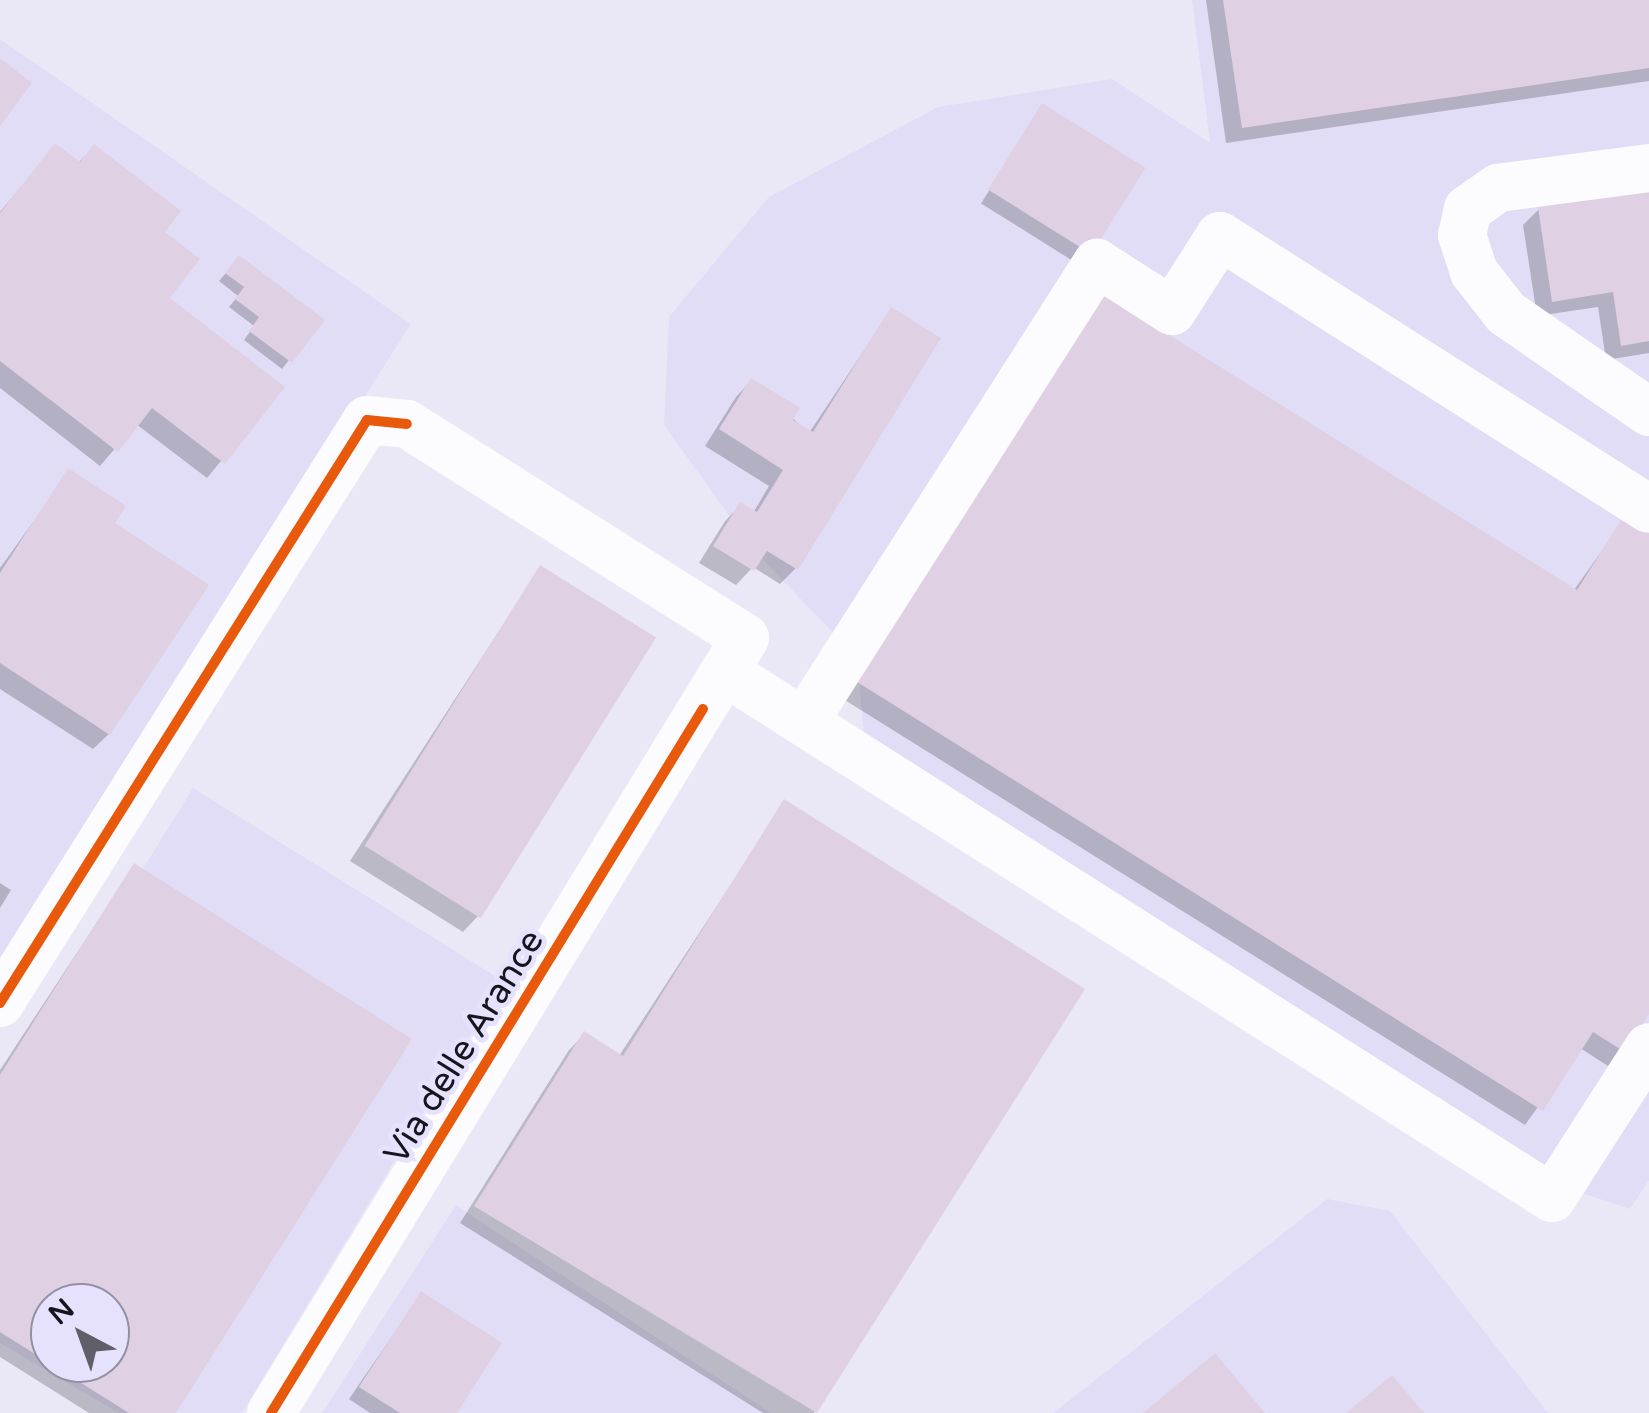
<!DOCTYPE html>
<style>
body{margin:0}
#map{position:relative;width:1649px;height:1413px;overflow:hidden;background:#eae8f7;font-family:"Varela Round",sans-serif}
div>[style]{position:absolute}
.built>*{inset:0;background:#e1ddf6}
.shadow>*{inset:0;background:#0003;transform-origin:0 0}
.building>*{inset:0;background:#dfd1e3;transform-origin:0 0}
.minor>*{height:48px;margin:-24px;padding:0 24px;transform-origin:24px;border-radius:24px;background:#fcfcfe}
.cycleway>*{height:10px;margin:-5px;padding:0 5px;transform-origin:5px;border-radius:5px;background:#e8590c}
span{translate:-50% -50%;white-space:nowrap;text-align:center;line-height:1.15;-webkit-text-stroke:10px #e6e2fd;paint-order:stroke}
.street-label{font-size:35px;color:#16141d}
.north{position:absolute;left:30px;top:1283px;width:100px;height:100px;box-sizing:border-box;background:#e6e2fd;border:2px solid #9390a3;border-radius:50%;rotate:319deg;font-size:28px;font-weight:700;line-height:40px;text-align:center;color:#16141d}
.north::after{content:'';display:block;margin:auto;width:35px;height:45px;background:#605e69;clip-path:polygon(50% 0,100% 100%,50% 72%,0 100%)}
</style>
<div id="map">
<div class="built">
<i style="clip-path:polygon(1192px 0,1649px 0,1649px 1180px,1630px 1209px,1536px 1178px,864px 737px,857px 658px,754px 550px,664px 425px,669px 317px,769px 197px,938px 107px,1112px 79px,1210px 143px)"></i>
<i style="clip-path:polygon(0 39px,411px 324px,0 966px)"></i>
<i style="clip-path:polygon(evenodd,193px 788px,503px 981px,242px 1413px,119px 1413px,0 1343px,0 1099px,193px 788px,50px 1303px,110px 1303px,110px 1363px,50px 1363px,50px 1303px)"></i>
<i style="clip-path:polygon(1327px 1199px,1390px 1211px,1548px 1413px,1053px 1413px)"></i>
<i style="clip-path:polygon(456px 1205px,771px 1413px,322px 1413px)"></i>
</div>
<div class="shadow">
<i style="clip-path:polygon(1206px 0,1649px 0,1649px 81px,1226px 143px)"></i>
<i style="left:1042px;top:106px;width:119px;height:115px;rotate:32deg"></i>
<i style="clip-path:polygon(55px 146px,78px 163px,94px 147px,162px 232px,167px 298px,282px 387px,207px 478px,136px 424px,100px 466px,0 388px,0 212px)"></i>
<i style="clip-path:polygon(1649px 192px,1649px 353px,1606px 360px,1598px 307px,1537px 316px,1523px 225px,1539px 209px)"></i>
<i style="clip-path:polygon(232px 266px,321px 320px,282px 369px,244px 340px,254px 326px,229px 307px,238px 296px,219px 281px)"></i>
<i style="clip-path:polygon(891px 310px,796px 568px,780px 584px,753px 567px,736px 585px,699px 563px,725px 521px,741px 505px,753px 513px,769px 486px,705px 446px,736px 397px,751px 381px,809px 433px)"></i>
<i style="clip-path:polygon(1083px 310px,1574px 590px,1626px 517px,1649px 1009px,1608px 1066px,1580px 1048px,1525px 1125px,840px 697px)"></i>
<i style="clip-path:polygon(69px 472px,111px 524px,109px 734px,93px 749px,0 689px,0 568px)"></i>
<i style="clip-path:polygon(540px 568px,478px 916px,463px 932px,350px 861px)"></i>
<i style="clip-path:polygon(784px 803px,1082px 990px,814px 1413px,763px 1413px,460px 1223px,569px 1050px,585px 1034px,619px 1056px)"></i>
<i style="clip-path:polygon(evenodd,134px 866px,173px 1413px,89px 1413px,0 1357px,0 1070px,134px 866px,50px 1303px,110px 1303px,110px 1363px,50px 1363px,50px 1303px)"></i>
<i style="clip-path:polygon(0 883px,11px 890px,0 908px)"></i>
<i style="clip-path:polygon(421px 1294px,454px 1413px,370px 1413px,349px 1399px)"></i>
</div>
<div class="building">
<i style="clip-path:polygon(1223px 0,1649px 0,1649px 68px,1242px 128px)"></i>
<i style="clip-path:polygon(0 58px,32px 83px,0 126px)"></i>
<i style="left:1042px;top:103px;width:122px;height:102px;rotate:32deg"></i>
<i style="clip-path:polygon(55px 143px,80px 162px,94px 144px,181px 211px,165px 232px,200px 259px,170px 298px,285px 387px,225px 464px,152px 408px,118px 452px,0 361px,0 213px)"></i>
<i style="clip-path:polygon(1649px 189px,1649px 341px,1621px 346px,1613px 292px,1552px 302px,1538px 207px)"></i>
<i style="clip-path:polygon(239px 255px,325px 320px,292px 363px,249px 331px,259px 317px,235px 299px,244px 287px,225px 273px)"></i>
<i style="clip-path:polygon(1099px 291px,1577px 590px,1625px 514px,1649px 528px,1649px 1014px,1625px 1052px,1593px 1032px,1543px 1111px,854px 680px)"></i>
<i style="clip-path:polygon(891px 307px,941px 338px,798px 570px,767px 551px,754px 571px,713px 546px,740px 502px,757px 512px,783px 470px,719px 429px,751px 378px,800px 408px,793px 420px,813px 432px)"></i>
<i style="clip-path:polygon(68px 468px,126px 506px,115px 523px,209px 585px,110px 735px,0 663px,0 573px)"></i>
<i style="left:540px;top:565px;width:137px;height:331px;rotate:32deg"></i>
<i style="clip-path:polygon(784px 799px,1085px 989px,817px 1413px,474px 1206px,584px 1031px,623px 1056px)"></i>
<i style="clip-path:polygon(evenodd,134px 863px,412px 1039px,176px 1413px,129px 1413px,0 1332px,0 1075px,134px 863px,50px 1303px,110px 1303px,110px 1363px,50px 1363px,50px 1303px)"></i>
<i style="clip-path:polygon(421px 1291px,502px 1343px,457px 1413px,400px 1413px,359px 1387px)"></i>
<i style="clip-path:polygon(1215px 1353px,1265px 1413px,1143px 1413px)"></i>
<i style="clip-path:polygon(1392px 1375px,1424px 1413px,1346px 1413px)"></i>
</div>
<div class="minor">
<i style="left:1649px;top:168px;width:152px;rotate:172.5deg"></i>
<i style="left:1498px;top:188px;width:37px;rotate:145deg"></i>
<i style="left:1468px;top:209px;width:27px;rotate:103deg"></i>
<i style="left:1462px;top:235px;width:39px;rotate:72deg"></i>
<i style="left:1474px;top:272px;width:52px;rotate:52deg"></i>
<i style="left:1506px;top:313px;width:174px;rotate:34.7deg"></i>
<i style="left:725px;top:672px;width:980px;rotate:32.46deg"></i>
<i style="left:1552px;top:1198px;width:179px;rotate:-57.3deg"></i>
<i style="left:804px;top:722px;width:545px;rotate:-57.45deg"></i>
<i style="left:1097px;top:263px;width:89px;rotate:32.6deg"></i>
<i style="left:1172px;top:311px;width:89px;rotate:-57.4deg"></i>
<i style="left:1220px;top:236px;width:508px;rotate:32.47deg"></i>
<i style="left:0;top:1003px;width:689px;rotate:-57.81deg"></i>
<i style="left:367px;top:420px;width:40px;rotate:5.7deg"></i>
<i style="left:407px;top:424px;width:400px;rotate:32.3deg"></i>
<i style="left:745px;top:638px;width:908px;rotate:121.45deg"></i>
</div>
<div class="cycleway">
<i style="left:0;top:1003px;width:689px;rotate:-57.81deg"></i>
<i style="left:367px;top:420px;width:40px;rotate:5.7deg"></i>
<i style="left:271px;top:1413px;width:826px;rotate:-58.47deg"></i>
</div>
<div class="street-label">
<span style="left:464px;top:1047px;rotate:-58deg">Via delle Arance</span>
</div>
<div class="north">N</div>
</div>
